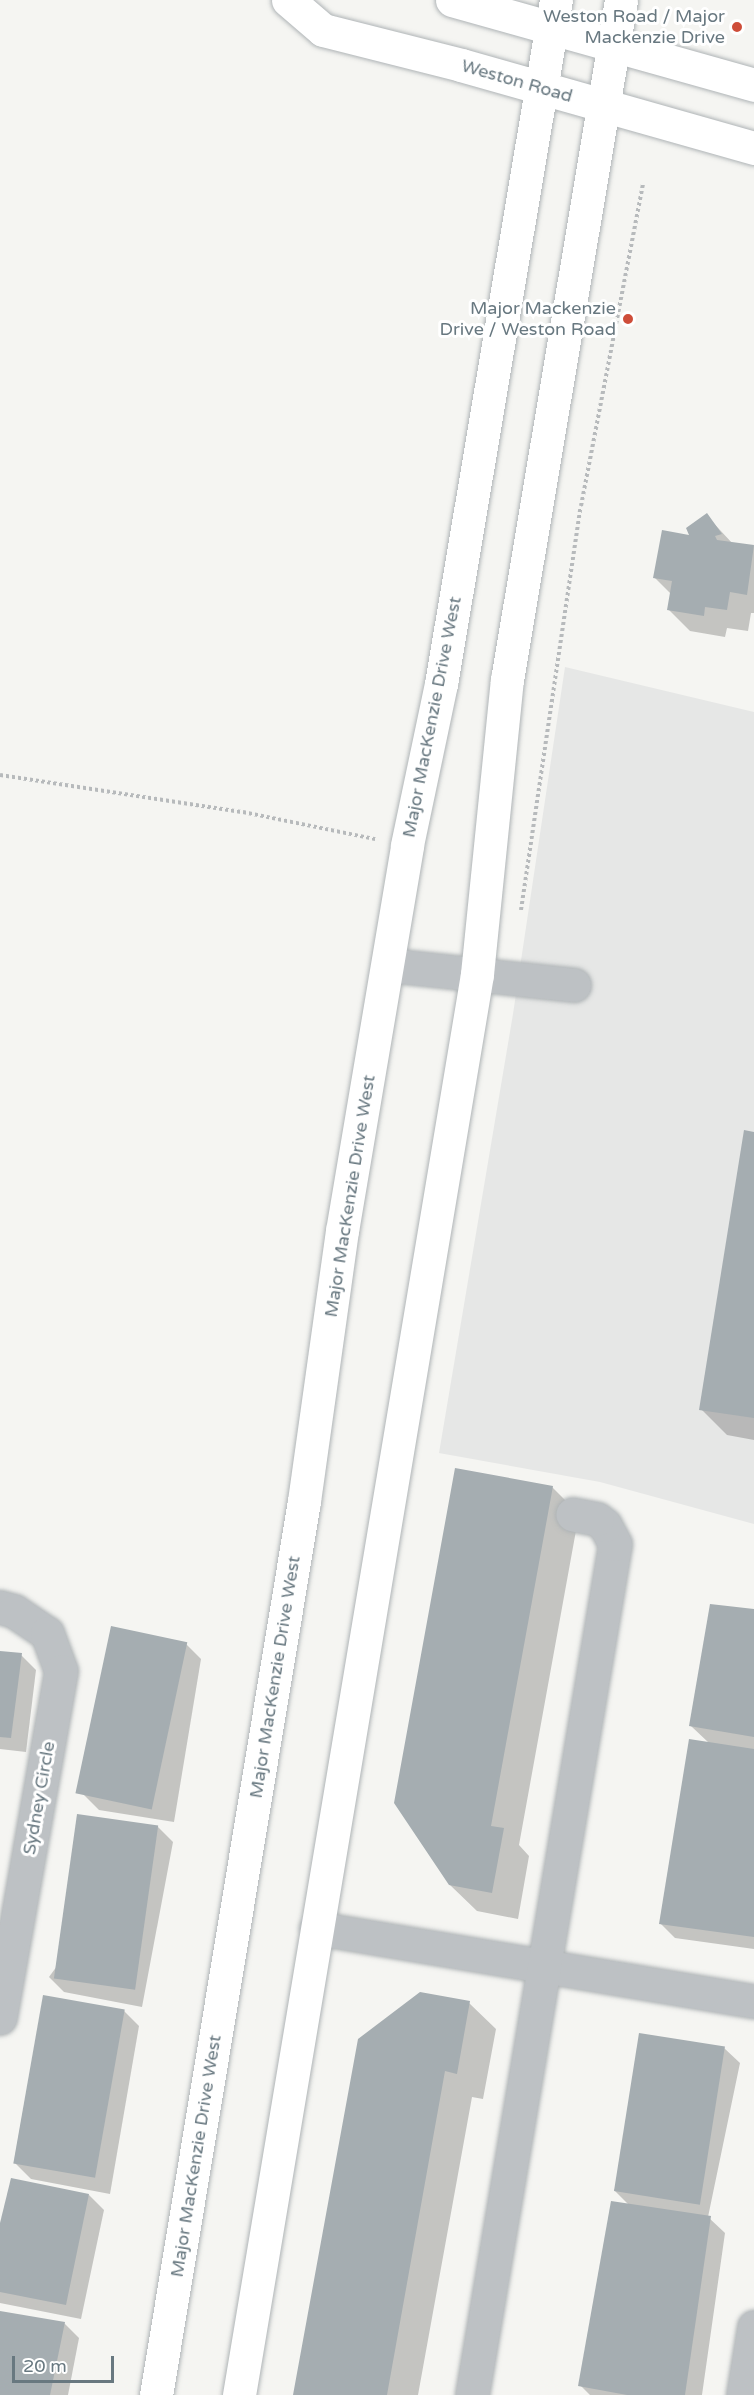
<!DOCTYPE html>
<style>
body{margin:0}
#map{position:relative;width:754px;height:2395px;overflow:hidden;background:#f5f5f2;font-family:"Varela Round",sans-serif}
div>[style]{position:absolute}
.built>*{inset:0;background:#e6e7e6}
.shadow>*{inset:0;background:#0003}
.building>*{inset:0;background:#a5adb1;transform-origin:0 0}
.path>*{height:4px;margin-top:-2px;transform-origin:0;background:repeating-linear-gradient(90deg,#b7babc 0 3px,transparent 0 6px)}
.roads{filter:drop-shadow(0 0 2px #afb4b6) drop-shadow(0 0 2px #afb4b6)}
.minor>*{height:33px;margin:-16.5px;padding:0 16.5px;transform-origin:16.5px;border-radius:16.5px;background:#bdc1c4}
.major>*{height:33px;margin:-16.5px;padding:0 16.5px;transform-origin:16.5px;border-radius:16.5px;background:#fff}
.dots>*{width:16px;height:16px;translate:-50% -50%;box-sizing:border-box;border:3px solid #fff;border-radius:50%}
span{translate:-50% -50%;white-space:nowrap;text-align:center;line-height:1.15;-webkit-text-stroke:6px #fff;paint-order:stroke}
.poi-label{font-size:18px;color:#687880}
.right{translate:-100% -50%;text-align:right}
.street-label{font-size:18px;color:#687880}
.scale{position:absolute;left:12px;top:2356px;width:102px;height:27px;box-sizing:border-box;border:3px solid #687880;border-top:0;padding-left:8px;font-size:18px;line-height:21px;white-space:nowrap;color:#687880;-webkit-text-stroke:4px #fff;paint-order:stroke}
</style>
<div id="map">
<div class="built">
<i style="clip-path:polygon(565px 667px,754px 712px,754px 1524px,600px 1482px,439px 1453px,513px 1014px)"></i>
</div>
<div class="shadow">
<i style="clip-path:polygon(706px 515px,733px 544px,754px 546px,754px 613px,751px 613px,748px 631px,727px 628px,725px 637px,690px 631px,669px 610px,671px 594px,655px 578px,692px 536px)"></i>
<i style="clip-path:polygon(754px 1133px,754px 1440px,727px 1435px,701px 1409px)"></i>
<i style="clip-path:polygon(552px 1487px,579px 1514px,519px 1845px,529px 1856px,518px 1919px,477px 1911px,450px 1885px)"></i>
<i style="clip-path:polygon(754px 1611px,754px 1949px,675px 1938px,660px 1923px,709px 1743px,691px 1726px)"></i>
<i style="clip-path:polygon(186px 1644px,201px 1659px,174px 1822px,99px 1810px,84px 1795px)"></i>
<i style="clip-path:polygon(0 1653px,21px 1655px,36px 1670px,26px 1752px,0 1749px)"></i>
<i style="clip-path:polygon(158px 1827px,173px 1842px,142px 2007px,64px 1992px,49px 1977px)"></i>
<i style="clip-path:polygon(469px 2003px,496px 2029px,483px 2099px,472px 2097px,418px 2395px,295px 2395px)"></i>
<i style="clip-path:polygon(124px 2011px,139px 2026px,110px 2194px,31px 2179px,16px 2164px)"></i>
<i style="clip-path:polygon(724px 2048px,740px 2063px,708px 2217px,725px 2233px,702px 2395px,590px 2395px,580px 2385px,629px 2205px,614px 2190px)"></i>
<i style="clip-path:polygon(89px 2195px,104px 2210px,81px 2319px,0 2303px,0 2229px)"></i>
<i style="clip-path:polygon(0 2312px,64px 2323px,79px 2338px,68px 2395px,0 2395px)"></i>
</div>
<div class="building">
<i style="clip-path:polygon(707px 513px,722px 534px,715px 536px,717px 540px,754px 545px,747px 595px,730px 592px,727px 610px,705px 607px,704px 616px,667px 610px,672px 581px,653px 578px,662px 530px,689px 535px,686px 528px)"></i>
<i style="clip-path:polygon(744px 1130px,754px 1132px,754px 1418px,699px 1410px)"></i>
<i style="clip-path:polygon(455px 1468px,553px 1486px,491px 1826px,504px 1828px,492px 1893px,449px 1885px,394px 1803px)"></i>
<i style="clip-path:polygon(710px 1604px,754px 1609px,754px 1737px,689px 1726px)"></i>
<i style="left:111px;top:1626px;width:78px;height:171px;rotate:12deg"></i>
<i style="clip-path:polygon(0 1651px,22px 1653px,11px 1738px,0 1737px)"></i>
<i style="clip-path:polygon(689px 1739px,754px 1749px,754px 1937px,659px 1924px)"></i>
<i style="left:77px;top:1814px;width:82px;height:166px;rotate:8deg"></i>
<i style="clip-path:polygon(420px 1992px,470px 2001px,457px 2074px,445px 2071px,387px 2395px,293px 2395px,358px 2039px)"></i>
<i style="left:43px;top:1995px;width:83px;height:171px;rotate:10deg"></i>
<i style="left:639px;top:2033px;width:87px;height:160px;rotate:9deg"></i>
<i style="clip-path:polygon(11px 2178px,89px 2194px,66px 2305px,0 2292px,0 2223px)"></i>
<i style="clip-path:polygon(611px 2201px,711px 2216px,685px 2395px,627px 2395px,578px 2386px)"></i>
<i style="clip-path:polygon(0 2311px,65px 2322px,50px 2395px,0 2395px)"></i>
</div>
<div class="path">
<i style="left:0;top:775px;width:246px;rotate:8.7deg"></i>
<i style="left:243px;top:812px;width:135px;rotate:11.6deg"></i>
<i style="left:521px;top:910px;width:408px;rotate:-81.6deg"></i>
<i style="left:581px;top:506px;width:329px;rotate:-79.1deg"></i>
</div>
<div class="roads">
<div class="minor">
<i style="left:388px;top:965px;width:187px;rotate:6.1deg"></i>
<i style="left:0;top:1607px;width:15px;rotate:16deg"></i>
<i style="left:14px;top:1611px;width:40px;rotate:34deg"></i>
<i style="left:47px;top:1633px;width:40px;rotate:69.8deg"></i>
<i style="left:61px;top:1671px;width:352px;rotate:100deg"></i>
<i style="left:316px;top:1928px;width:444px;rotate:9.5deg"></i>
<i style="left:472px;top:2395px;width:863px;rotate:-80.46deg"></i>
<i style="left:615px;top:1544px;width:21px;rotate:-118deg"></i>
<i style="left:605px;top:1525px;width:10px;rotate:-143deg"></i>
<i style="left:597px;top:1519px;width:25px;rotate:-169deg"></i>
<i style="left:743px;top:2395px;width:69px;rotate:-80.8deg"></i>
</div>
<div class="major">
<i style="left:288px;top:0;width:46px;rotate:40.6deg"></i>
<i style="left:323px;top:30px;width:142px;rotate:14.2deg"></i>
<i style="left:461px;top:65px;width:305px;rotate:15.8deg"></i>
<i style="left:452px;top:0;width:314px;rotate:15.7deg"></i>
<i style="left:156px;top:2395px;width:906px;rotate:-80.6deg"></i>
<i style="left:304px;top:1501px;width:273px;rotate:-82deg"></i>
<i style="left:342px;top:1231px;width:391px;rotate:-80.4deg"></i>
<i style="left:407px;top:845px;width:165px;rotate:-78.1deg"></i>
<i style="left:441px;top:684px;width:694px;rotate:-80.46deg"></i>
<i style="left:239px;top:2395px;width:1441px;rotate:-80.49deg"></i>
<i style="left:477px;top:974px;width:296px;rotate:-84.2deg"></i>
<i style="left:507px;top:680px;width:689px;rotate:-80.48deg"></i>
</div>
</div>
<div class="dots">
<i style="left:737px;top:27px;background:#ce4d39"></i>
<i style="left:628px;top:319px;background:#ce4d39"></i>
</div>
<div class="poi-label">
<span class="right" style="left:725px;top:27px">Weston Road / Major<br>Mackenzie Drive</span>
<span class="right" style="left:616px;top:319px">Major Mackenzie<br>Drive / Weston Road</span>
</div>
<div class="street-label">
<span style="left:517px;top:81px;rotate:16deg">Weston Road</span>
<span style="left:432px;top:717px;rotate:-79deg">Major MacKenzie Drive West</span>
<span style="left:350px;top:1196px;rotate:-81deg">Major MacKenzie Drive West</span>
<span style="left:275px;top:1677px;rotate:-81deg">Major MacKenzie Drive West</span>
<span style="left:39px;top:1798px;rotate:-80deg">Sydney Circle</span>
<span style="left:196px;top:2156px;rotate:-81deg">Major MacKenzie Drive West</span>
</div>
<div class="scale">20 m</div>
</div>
